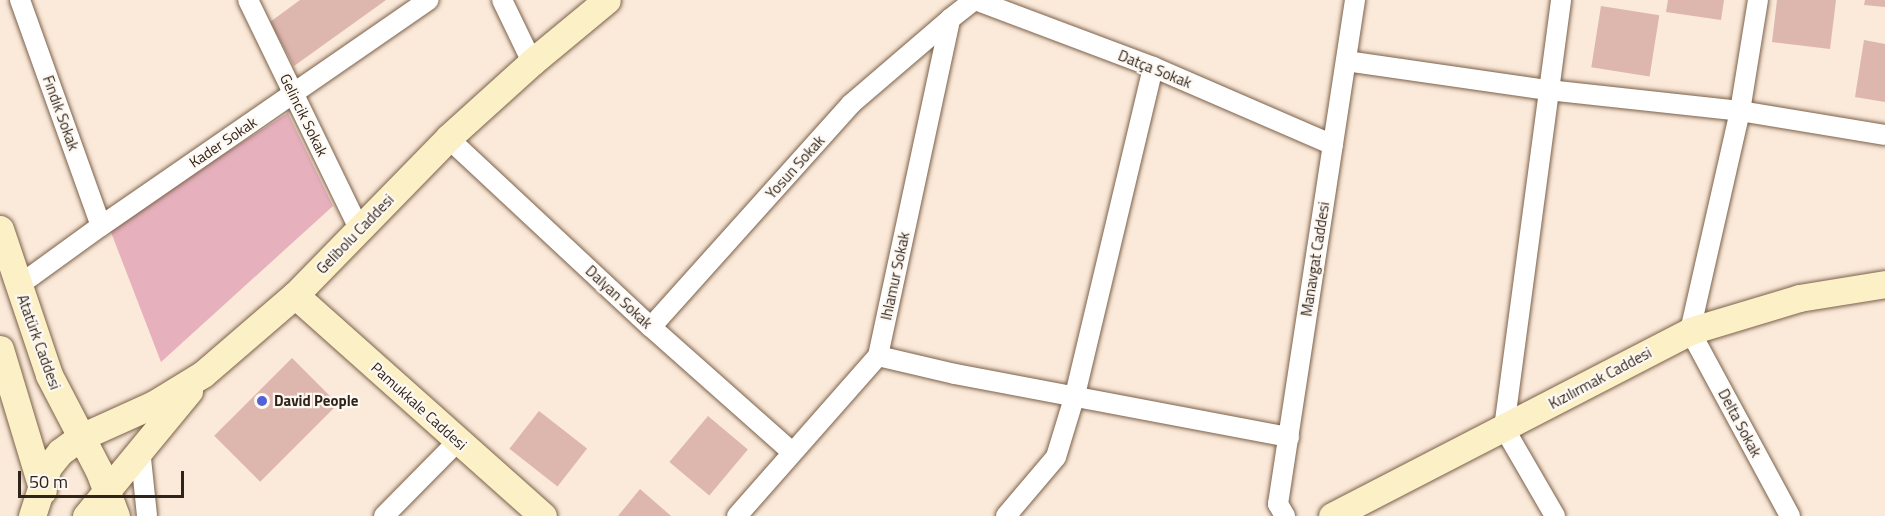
<!DOCTYPE html>
<meta charset="utf-8">
<style>
body{margin:0}
#map{position:relative;width:1885px;height:516px;overflow:hidden;background:#fbe9d9;font-family:"Titillium Web",sans-serif}
div>[style]{position:absolute}
.green>*{inset:0;background:#e6b0bd}
.building>*{inset:0;background:#ddb6ad;transform-origin:0 0}
.roads{filter:drop-shadow(0 0 2px #7b614a) drop-shadow(0 0 2px #7b614a)}
.street>*{height:20px;margin:-10px;padding:0 10px;transform-origin:10px;border-radius:10px;background:#fff}
.secondary>*{height:27px;margin:-13.5px;padding:0 13.5px;transform-origin:13.5px;border-radius:13.5px;background:#fcf0c7}
.dots>*{width:16px;height:16px;translate:-50% -50%;box-sizing:border-box;border:3px solid #fef8f3;border-radius:50%}
span{translate:-50% -50%;white-space:nowrap;text-align:center;line-height:1.15;-webkit-text-stroke:4.5px #fef8f3;paint-order:stroke}
.street-label{font-size:15px;color:#2f241a}
.poi-label{font-size:15px;color:#2f241a;font-weight:700}
.left{translate:0 -50%;text-align:left}
.scale{position:absolute;left:18px;top:471px;width:166px;height:27px;box-sizing:border-box;border:3px solid #2f241a;border-top:0;padding-left:8px;font-size:18px;line-height:21px;white-space:nowrap;color:#2f241a;-webkit-text-stroke:4px #fef8f3;paint-order:stroke}
</style>
<div id="map">
<div class="green">
<i style="clip-path:polygon(288px 113px,333px 206px,161px 362px,109px 227px)"></i>
</div>
<div class="building">
<i style="clip-path:polygon(300px 0,386px 0,294px 66px,270px 22px)"></i>
<i style="clip-path:polygon(1668px 0,1724px 0,1721px 20px,1666px 12px)"></i>
<i style="clip-path:polygon(1777px 0,1836px 0,1830px 49px,1772px 42px)"></i>
<i style="clip-path:polygon(1865px 0,1885px 0,1885px 7px,1864px 5px)"></i>
<i style="left:1601px;top:6px;width:59px;height:62px;rotate:9deg"></i>
<i style="clip-path:polygon(1864px 40px,1885px 44px,1885px 102px,1855px 97px)"></i>
<i style="left:292px;top:358px;width:65px;height:110px;rotate:45deg"></i>
<i style="left:539px;top:411px;width:61px;height:48px;rotate:38deg"></i>
<i style="left:708px;top:416px;width:52px;height:60px;rotate:40deg"></i>
<i style="clip-path:polygon(640px 489px,671px 516px,618px 516px)"></i>
</div>
<div class="roads">
<div class="street">
<i style="left:20px;top:0;width:240px;rotate:70.3deg"></i>
<i style="left:248px;top:0;width:254px;rotate:64.1deg"></i>
<i style="left:502px;top:0;width:69px;rotate:64.2deg"></i>
<i style="left:975px;top:0;width:190px;rotate:20.6deg"></i>
<i style="left:1153px;top:67px;width:196px;rotate:23.4deg"></i>
<i style="left:1758px;top:0;width:112px;rotate:99.2deg"></i>
<i style="left:1740px;top:111px;width:226px;rotate:102.8deg"></i>
<i style="left:1690px;top:331px;width:210px;rotate:61.6deg"></i>
<i style="left:1346px;top:61px;width:204px;rotate:8.2deg"></i>
<i style="left:1548px;top:90px;width:193px;rotate:6.2deg"></i>
<i style="left:1740px;top:111px;width:147px;rotate:9.4deg"></i>
<i style="left:448px;top:138px;width:277px;rotate:43deg"></i>
<i style="left:651px;top:327px;width:188px;rotate:41.6deg"></i>
<i style="left:18px;top:286px;width:102px;rotate:-35.9deg"></i>
<i style="left:101px;top:226px;width:398px;rotate:-34.6deg"></i>
<i style="left:651px;top:327px;width:300px;rotate:-48.1deg"></i>
<i style="left:851px;top:104px;width:130px;rotate:-40.6deg"></i>
<i style="left:878px;top:356px;width:79px;rotate:13.2deg"></i>
<i style="left:955px;top:374px;width:340px;rotate:10.7deg"></i>
<i style="left:140px;top:449px;width:67px;rotate:84deg"></i>
<i style="left:384px;top:516px;width:105px;rotate:-45.4deg"></i>
<i style="left:737px;top:516px;width:213px;rotate:-48.6deg"></i>
<i style="left:878px;top:356px;width:345px;rotate:-77.9deg"></i>
<i style="left:950px;top:19px;width:31px;rotate:-38deg"></i>
<i style="left:1006px;top:516px;width:77px;rotate:-49.7deg"></i>
<i style="left:1056px;top:457px;width:65px;rotate:-73deg"></i>
<i style="left:1075px;top:395px;width:337px;rotate:-76.6deg"></i>
<i style="left:1285px;top:516px;width:14px;rotate:-120deg"></i>
<i style="left:1278px;top:504px;width:510px;rotate:-81.31deg"></i>
<i style="left:1555px;top:516px;width:102px;rotate:-120.1deg"></i>
<i style="left:1504px;top:428px;width:432px;rotate:-82.4deg"></i>
</div>
<div class="secondary">
<i style="left:0;top:229px;width:154px;rotate:71.4deg"></i>
<i style="left:49px;top:375px;width:108px;rotate:62.5deg"></i>
<i style="left:99px;top:471px;width:48px;rotate:69.3deg"></i>
<i style="left:295px;top:295px;width:332px;rotate:41.7deg"></i>
<i style="left:0;top:349px;width:148px;rotate:73.2deg"></i>
<i style="left:32px;top:516px;width:52px;rotate:-71.9deg"></i>
<i style="left:48px;top:467px;width:19px;rotate:-51deg"></i>
<i style="left:60px;top:452px;width:26px;rotate:-36deg"></i>
<i style="left:81px;top:437px;width:80px;rotate:-24.3deg"></i>
<i style="left:154px;top:404px;width:57px;rotate:-31.5deg"></i>
<i style="left:203px;top:374px;width:121px;rotate:-40.7deg"></i>
<i style="left:295px;top:295px;width:219px;rotate:-45.7deg"></i>
<i style="left:448px;top:138px;width:113px;rotate:-42.1deg"></i>
<i style="left:532px;top:62px;width:97px;rotate:-39.6deg"></i>
<i style="left:86px;top:516px;width:162px;rotate:-50.5deg"></i>
<i style="left:1332px;top:516px;width:403px;rotate:-27.3deg"></i>
<i style="left:1690px;top:331px;width:114px;rotate:-16.8deg"></i>
<i style="left:1799px;top:298px;width:87px;rotate:-9.2deg"></i>
</div>
</div>
<div class="dots">
<i style="left:262px;top:401px;background:#5361d7"></i>
</div>
<div class="street-label">
<span style="left:1155px;top:69px;rotate:22deg">Datça Sokak</span>
<span style="left:61px;top:113px;rotate:70deg">Fındık Sokak</span>
<span style="left:304px;top:115px;rotate:64deg">Gelincik Sokak</span>
<span style="left:223px;top:142px;rotate:-34deg">Kader Sokak</span>
<span style="left:795px;top:167px;rotate:-48deg">Yosun Sokak</span>
<span style="left:355px;top:234px;rotate:-46deg">Gelibolu Caddesi</span>
<span style="left:1315px;top:259px;rotate:-81deg">Manavgat Caddesi</span>
<span style="left:895px;top:276px;rotate:-78deg">Ihlamur Sokak</span>
<span style="left:619px;top:297px;rotate:43deg">Dalyan Sokak</span>
<span style="left:39px;top:342px;rotate:70deg">Atatürk Caddesi</span>
<span style="left:1600px;top:378px;rotate:-28deg">Kızılırmak Caddesi</span>
<span style="left:419px;top:406px;rotate:42deg">Pamukkale Caddesi</span>
<span style="left:1740px;top:423px;rotate:62deg">Delta Sokak</span>
</div>
<div class="poi-label">
<span class="left" style="left:274px;top:401px">David People</span>
</div>
<div class="scale">50 m</div>
</div>
